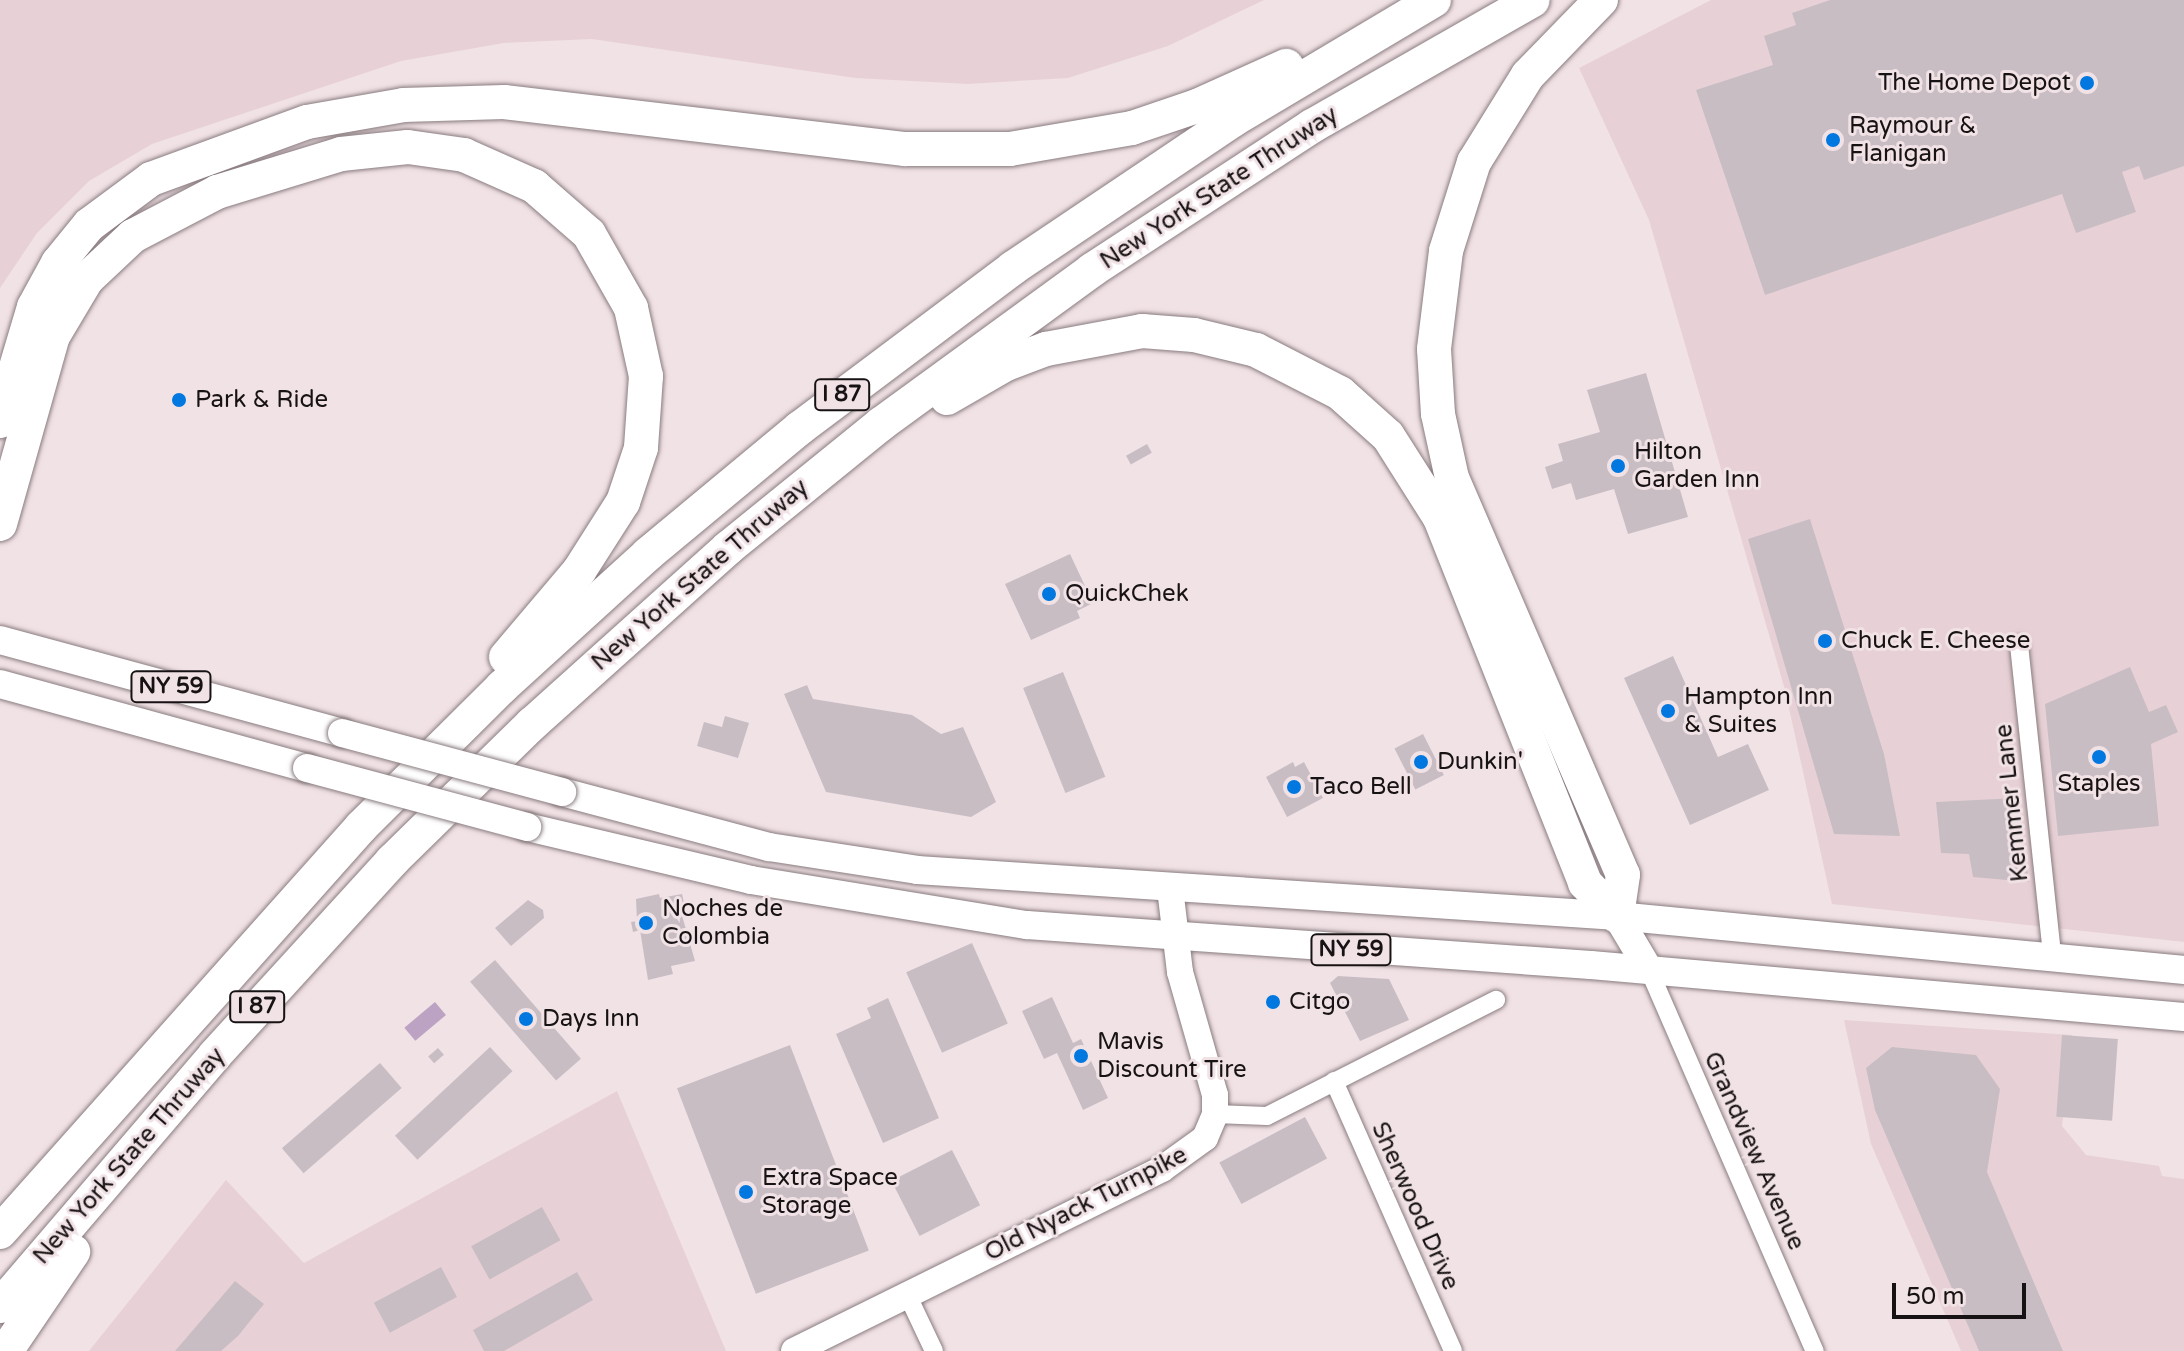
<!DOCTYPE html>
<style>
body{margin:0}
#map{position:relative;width:2184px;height:1351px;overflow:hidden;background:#f1e2e6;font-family:"Varela Round",sans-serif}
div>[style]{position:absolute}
.built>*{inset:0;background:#e7d1d6}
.water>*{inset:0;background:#bca3c4;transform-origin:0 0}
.building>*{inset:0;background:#c9bdc4;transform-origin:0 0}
.roads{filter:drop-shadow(0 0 2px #897c7f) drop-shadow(0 0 2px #897c7f)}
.street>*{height:18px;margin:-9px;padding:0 9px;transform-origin:9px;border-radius:9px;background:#fff}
.secondary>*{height:26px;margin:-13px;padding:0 13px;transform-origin:13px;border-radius:13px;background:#fff}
.primary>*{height:28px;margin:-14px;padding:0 14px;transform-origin:14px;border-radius:14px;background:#fff}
.highway>*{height:34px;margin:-17px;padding:0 17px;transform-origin:17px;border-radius:17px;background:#fff}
.bridges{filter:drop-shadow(0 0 2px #897c7f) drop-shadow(0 0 2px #897c7f)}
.primary-bridge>*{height:28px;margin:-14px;padding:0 14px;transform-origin:14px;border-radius:14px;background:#fff}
.dots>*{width:22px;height:22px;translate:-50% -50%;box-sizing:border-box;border:4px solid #f1e2e6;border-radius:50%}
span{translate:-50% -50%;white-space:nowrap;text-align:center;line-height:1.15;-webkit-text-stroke:6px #f1e2e6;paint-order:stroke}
.shield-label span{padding:2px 6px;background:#f1e2e6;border:2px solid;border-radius:6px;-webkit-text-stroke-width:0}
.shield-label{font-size:22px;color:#171213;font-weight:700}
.poi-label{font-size:24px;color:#171213}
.right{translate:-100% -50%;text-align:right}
.left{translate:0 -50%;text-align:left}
.street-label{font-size:24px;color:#171213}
.scale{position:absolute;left:1892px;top:1283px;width:134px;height:36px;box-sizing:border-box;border:4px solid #171213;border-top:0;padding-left:10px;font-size:24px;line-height:28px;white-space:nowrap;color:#171213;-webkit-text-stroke:6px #f1e2e6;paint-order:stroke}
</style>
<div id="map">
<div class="built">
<i style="clip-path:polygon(0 0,1264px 0,1168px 46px,1068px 78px,968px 84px,855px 78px,592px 39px,504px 43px,401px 61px,152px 144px,89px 181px,37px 233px,0 288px)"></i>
<i style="clip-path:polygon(1711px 0,2184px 0,2184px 942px,1832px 904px,1785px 690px,1649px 220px,1579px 68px)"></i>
<i style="clip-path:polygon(1844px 1020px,2072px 1035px,2062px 1126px,2086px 1155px,2159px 1166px,2162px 1176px,2184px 1179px,2184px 1351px,1961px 1351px,1871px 1144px)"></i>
<i style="clip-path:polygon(617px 1091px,726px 1351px,89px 1351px,226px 1180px,304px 1263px)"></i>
</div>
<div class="water">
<i style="left:435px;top:1002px;width:17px;height:40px;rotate:50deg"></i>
</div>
<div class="building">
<i style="clip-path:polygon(1830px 0,2184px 0,2184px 166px,2144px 180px,2139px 166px,2122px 172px,2136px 212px,2076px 233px,2062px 194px,1765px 295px,1696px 90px,1773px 65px,1764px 36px,1796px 25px,1792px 13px)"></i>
<i style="clip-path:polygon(1646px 373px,1688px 517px,1628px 534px,1614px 489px,1576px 500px,1571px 483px,1552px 489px,1545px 467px,1563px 461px,1558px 444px,1600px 432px,1587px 390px)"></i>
<i style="left:1147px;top:444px;width:10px;height:24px;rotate:61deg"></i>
<i style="clip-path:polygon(1810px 519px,1884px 754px,1900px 836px,1834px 834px,1748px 539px)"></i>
<i style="clip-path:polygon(1070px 554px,1093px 603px,1077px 611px,1080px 618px,1031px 640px,1005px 584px)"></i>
<i style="clip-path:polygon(1673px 656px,1718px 757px,1748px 744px,1769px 790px,1690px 825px,1624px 678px)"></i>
<i style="clip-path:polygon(2130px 667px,2149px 712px,2166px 705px,2178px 732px,2151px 744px,2159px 826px,2058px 836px,2045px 704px)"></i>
<i style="left:1063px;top:672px;width:113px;height:43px;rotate:68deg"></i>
<i style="clip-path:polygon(807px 685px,813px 699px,912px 715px,941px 734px,963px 727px,996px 802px,971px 817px,826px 792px,784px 694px)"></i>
<i style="clip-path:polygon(725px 716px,749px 723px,738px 758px,697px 746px,704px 722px,722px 727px)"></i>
<i style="left:1423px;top:734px;width:46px;height:32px;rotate:63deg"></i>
<i style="clip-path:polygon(1293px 762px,1295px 767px,1304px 762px,1323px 798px,1287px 817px,1266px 777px)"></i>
<i style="clip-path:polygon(2017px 798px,2029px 882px,1973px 877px,1969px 854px,1941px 853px,1936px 802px)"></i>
<i style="clip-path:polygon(659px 894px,660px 898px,682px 894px,686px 911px,681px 912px,695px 961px,671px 966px,673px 974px,648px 980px,640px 930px,633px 932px,631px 922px,637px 921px,636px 899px)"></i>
<i style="clip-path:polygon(528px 900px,543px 910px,544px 918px,511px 946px,495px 928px)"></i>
<i style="left:972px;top:943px;width:88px;height:72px;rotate:66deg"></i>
<i style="left:495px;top:960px;width:131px;height:33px;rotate:49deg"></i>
<i style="clip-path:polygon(1338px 976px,1389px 979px,1409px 1020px,1360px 1041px,1330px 983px)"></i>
<i style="clip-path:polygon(1052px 997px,1073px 1043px,1081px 1039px,1108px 1098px,1083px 1110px,1057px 1053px,1044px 1059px,1022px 1011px)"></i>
<i style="clip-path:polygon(888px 998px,939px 1118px,883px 1143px,836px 1034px,871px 1018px,867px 1008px)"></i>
<i style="left:2062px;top:1035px;width:56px;height:82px;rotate:4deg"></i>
<i style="left:790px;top:1045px;width:220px;height:121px;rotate:69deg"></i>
<i style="left:490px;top:1047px;width:33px;height:130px;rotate:47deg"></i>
<i style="clip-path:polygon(1892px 1047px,1976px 1055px,2000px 1089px,1987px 1172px,2063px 1351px,1979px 1351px,1875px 1110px,1866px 1068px)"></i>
<i style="left:438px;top:1048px;width:9px;height:13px;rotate:49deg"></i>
<i style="left:380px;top:1063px;width:33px;height:130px;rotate:49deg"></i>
<i style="left:1305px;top:1117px;width:47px;height:97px;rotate:62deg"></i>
<i style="left:952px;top:1150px;width:62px;height:68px;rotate:63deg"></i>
<i style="left:542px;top:1207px;width:38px;height:81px;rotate:61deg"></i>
<i style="left:441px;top:1267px;width:34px;height:76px;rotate:62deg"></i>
<i style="clip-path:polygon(577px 1272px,593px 1300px,504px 1351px,484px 1351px,473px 1330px)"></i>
<i style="clip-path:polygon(235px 1281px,264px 1304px,238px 1336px,221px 1351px,175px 1351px)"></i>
</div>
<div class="roads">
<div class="street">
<i style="left:2019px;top:645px;width:313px;rotate:83.9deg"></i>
<i style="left:1649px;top:970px;width:416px;rotate:66.5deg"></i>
<i style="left:1334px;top:1081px;width:295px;rotate:66.2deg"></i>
<i style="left:1215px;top:1114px;width:52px;rotate:2.2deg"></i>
<i style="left:1267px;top:1116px;width:257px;rotate:-26.9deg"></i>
<i style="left:907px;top:1294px;width:63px;rotate:64.7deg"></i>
</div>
<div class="secondary">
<i style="left:794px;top:1351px;width:411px;rotate:-26.3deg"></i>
<i style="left:1162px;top:1169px;width:53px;rotate:-35.8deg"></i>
<i style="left:1205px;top:1138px;width:26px;rotate:-67deg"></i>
<i style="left:1215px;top:1114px;width:19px;rotate:-90deg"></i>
<i style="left:1215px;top:1095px;width:128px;rotate:-105.9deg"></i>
<i style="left:1180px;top:972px;width:85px;rotate:-96.8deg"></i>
</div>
<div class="primary">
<i style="left:0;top:640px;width:354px;rotate:15.2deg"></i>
<i style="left:0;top:684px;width:318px;rotate:15.3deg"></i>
<i style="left:562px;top:792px;width:214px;rotate:14.9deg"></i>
<i style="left:769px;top:847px;width:150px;rotate:8.8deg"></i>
<i style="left:917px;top:870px;width:702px;rotate:3.76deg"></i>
<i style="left:1617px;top:916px;width:570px;rotate:5.44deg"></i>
<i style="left:527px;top:827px;width:230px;rotate:13.3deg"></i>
<i style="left:751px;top:880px;width:280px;rotate:9.3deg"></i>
<i style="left:1027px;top:925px;width:565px;rotate:4.06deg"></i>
<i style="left:1591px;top:965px;width:595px;rotate:5.01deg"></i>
<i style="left:1617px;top:916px;width:63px;rotate:59.3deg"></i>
</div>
<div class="highway">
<i style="left:1601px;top:0;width:105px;rotate:134.2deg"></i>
<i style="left:1528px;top:75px;width:102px;rotate:121.8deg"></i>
<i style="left:1474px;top:162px;width:93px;rotate:107.5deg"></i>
<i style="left:1446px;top:251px;width:99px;rotate:97deg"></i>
<i style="left:1434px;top:349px;width:65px;rotate:86.5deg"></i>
<i style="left:1438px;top:414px;width:66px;rotate:77.7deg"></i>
<i style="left:1452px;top:478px;width:432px;rotate:66.7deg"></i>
<i style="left:1623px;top:875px;width:41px;rotate:98.3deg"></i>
<i style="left:947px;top:398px;width:68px;rotate:-30deg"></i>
<i style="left:1006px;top:364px;width:43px;rotate:-20.6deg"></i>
<i style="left:1046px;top:349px;width:98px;rotate:-10.6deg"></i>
<i style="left:1142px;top:331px;width:52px;rotate:4.4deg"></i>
<i style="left:1194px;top:335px;width:64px;rotate:13.6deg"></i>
<i style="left:1256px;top:350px;width:94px;rotate:27.1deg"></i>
<i style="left:1340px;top:393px;width:64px;rotate:41.9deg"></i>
<i style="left:1388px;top:436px;width:97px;rotate:57.6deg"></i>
<i style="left:1440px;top:518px;width:393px;rotate:68.3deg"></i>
<i style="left:1585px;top:883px;width:46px;rotate:45.9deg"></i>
<i style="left:0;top:421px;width:119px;rotate:-73.4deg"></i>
<i style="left:34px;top:307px;width:50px;rotate:-61.4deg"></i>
<i style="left:58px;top:263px;width:49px;rotate:-50.8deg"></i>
<i style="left:89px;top:225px;width:77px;rotate:-36.6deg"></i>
<i style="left:151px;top:179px;width:166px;rotate:-20.1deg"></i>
<i style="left:307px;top:122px;width:97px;rotate:-10deg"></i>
<i style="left:403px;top:105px;width:101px;rotate:-1.7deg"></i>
<i style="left:504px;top:102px;width:404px;rotate:6.7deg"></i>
<i style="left:905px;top:149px;width:105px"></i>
<i style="left:1010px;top:149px;width:124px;rotate:-9.8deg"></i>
<i style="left:1132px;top:128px;width:69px;rotate:-18.7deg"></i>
<i style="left:1197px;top:106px;width:98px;rotate:-24.2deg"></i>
<i style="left:0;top:524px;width:195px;rotate:-74.3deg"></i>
<i style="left:53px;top:336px;width:66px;rotate:-59.2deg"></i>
<i style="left:87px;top:279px;width:63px;rotate:-43.1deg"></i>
<i style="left:133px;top:236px;width:95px;rotate:-27.6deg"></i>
<i style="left:217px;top:192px;width:130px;rotate:-17deg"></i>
<i style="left:341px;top:154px;width:67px;rotate:-6deg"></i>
<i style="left:408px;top:147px;width:57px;rotate:8.1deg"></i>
<i style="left:464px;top:155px;width:77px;rotate:23.9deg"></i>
<i style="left:534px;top:186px;width:73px;rotate:41.1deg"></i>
<i style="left:589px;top:234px;width:85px;rotate:60.4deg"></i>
<i style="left:631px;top:308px;width:70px;rotate:77.6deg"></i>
<i style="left:646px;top:376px;width:72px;rotate:94deg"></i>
<i style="left:641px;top:448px;width:57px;rotate:108.4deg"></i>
<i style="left:623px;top:502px;width:82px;rotate:122.5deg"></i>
<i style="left:579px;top:571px;width:113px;rotate:130.3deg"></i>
<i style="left:0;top:1232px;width:544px;rotate:-48.28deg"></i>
<i style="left:362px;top:826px;width:197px;rotate:-44.8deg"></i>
<i style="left:502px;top:687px;width:197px;rotate:-42.3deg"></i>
<i style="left:648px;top:554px;width:197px;rotate:-39.7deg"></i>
<i style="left:800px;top:428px;width:266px;rotate:-36.9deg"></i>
<i style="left:1013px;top:268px;width:265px;rotate:-33.9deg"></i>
<i style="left:1233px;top:120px;width:234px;rotate:-30.8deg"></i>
<i style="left:0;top:1306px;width:330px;rotate:-49.4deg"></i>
<i style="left:215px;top:1055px;width:263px;rotate:-47.6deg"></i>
<i style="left:392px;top:861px;width:196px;rotate:-44.4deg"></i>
<i style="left:532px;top:724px;width:263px;rotate:-41.9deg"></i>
<i style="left:728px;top:548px;width:197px;rotate:-39deg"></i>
<i style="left:881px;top:424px;width:261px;rotate:-36.1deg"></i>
<i style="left:1092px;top:270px;width:263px;rotate:-33.2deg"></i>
<i style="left:1312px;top:126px;width:254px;rotate:-29.7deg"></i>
<i style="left:6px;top:1351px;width:120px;rotate:-55.9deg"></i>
</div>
</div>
<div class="bridges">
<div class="primary-bridge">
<i style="left:342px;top:733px;width:228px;rotate:15deg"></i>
<i style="left:307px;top:768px;width:228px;rotate:15deg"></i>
</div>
</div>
<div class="dots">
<i style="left:2087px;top:83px;background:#0078df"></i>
<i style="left:1833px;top:140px;background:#0078df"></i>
<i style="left:179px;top:400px;background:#0078df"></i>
<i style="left:1618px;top:466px;background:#0078df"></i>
<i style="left:1049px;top:594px;background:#0078df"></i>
<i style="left:1825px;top:641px;background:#0078df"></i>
<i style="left:1668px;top:711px;background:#0078df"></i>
<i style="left:2099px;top:757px;background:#0078df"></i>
<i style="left:1421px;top:762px;background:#0078df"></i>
<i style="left:1294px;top:787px;background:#0078df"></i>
<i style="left:646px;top:923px;background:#0078df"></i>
<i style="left:1273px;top:1002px;background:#0078df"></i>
<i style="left:526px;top:1019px;background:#0078df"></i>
<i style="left:1081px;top:1056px;background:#0078df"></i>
<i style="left:746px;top:1192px;background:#0078df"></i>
</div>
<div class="shield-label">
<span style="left:842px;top:395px">I 87</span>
<span style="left:171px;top:687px">NY 59</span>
<span style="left:1351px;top:950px">NY 59</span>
<span style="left:257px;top:1007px">I 87</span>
</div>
<div class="poi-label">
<span class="right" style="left:2071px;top:83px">The Home Depot</span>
<span class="left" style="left:1849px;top:140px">Raymour &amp;<br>Flanigan</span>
<span class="left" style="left:195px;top:400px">Park &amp; Ride</span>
<span class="left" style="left:1634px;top:466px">Hilton<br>Garden Inn</span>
<span class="left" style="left:1065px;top:594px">QuickChek</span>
<span class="left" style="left:1841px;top:641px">Chuck E. Cheese</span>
<span class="left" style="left:1684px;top:711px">Hampton Inn<br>&amp; Suites</span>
<span class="left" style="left:1437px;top:762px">Dunkin'</span>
<span style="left:2099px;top:784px">Staples</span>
<span class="left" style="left:1310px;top:787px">Taco Bell</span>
<span class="left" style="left:662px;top:923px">Noches de<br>Colombia</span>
<span class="left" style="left:1289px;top:1002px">Citgo</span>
<span class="left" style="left:542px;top:1019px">Days Inn</span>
<span class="left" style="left:1097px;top:1056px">Mavis<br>Discount Tire</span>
<span class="left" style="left:762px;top:1192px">Extra Space<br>Storage</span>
</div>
<div class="street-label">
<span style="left:1219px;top:188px;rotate:-33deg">New York State Thruway</span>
<span style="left:700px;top:575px;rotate:-41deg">New York State Thruway</span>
<span style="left:2012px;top:803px;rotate:-96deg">Kemmer Lane</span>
<span style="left:1754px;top:1151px;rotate:66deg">Grandview Avenue</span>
<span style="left:129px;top:1156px;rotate:-49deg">New York State Thruway</span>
<span style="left:1086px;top:1204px;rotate:-27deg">Old Nyack Turnpike</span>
<span style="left:1415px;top:1206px;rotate:66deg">Sherwood Drive</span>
</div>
<div class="scale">50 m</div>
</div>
